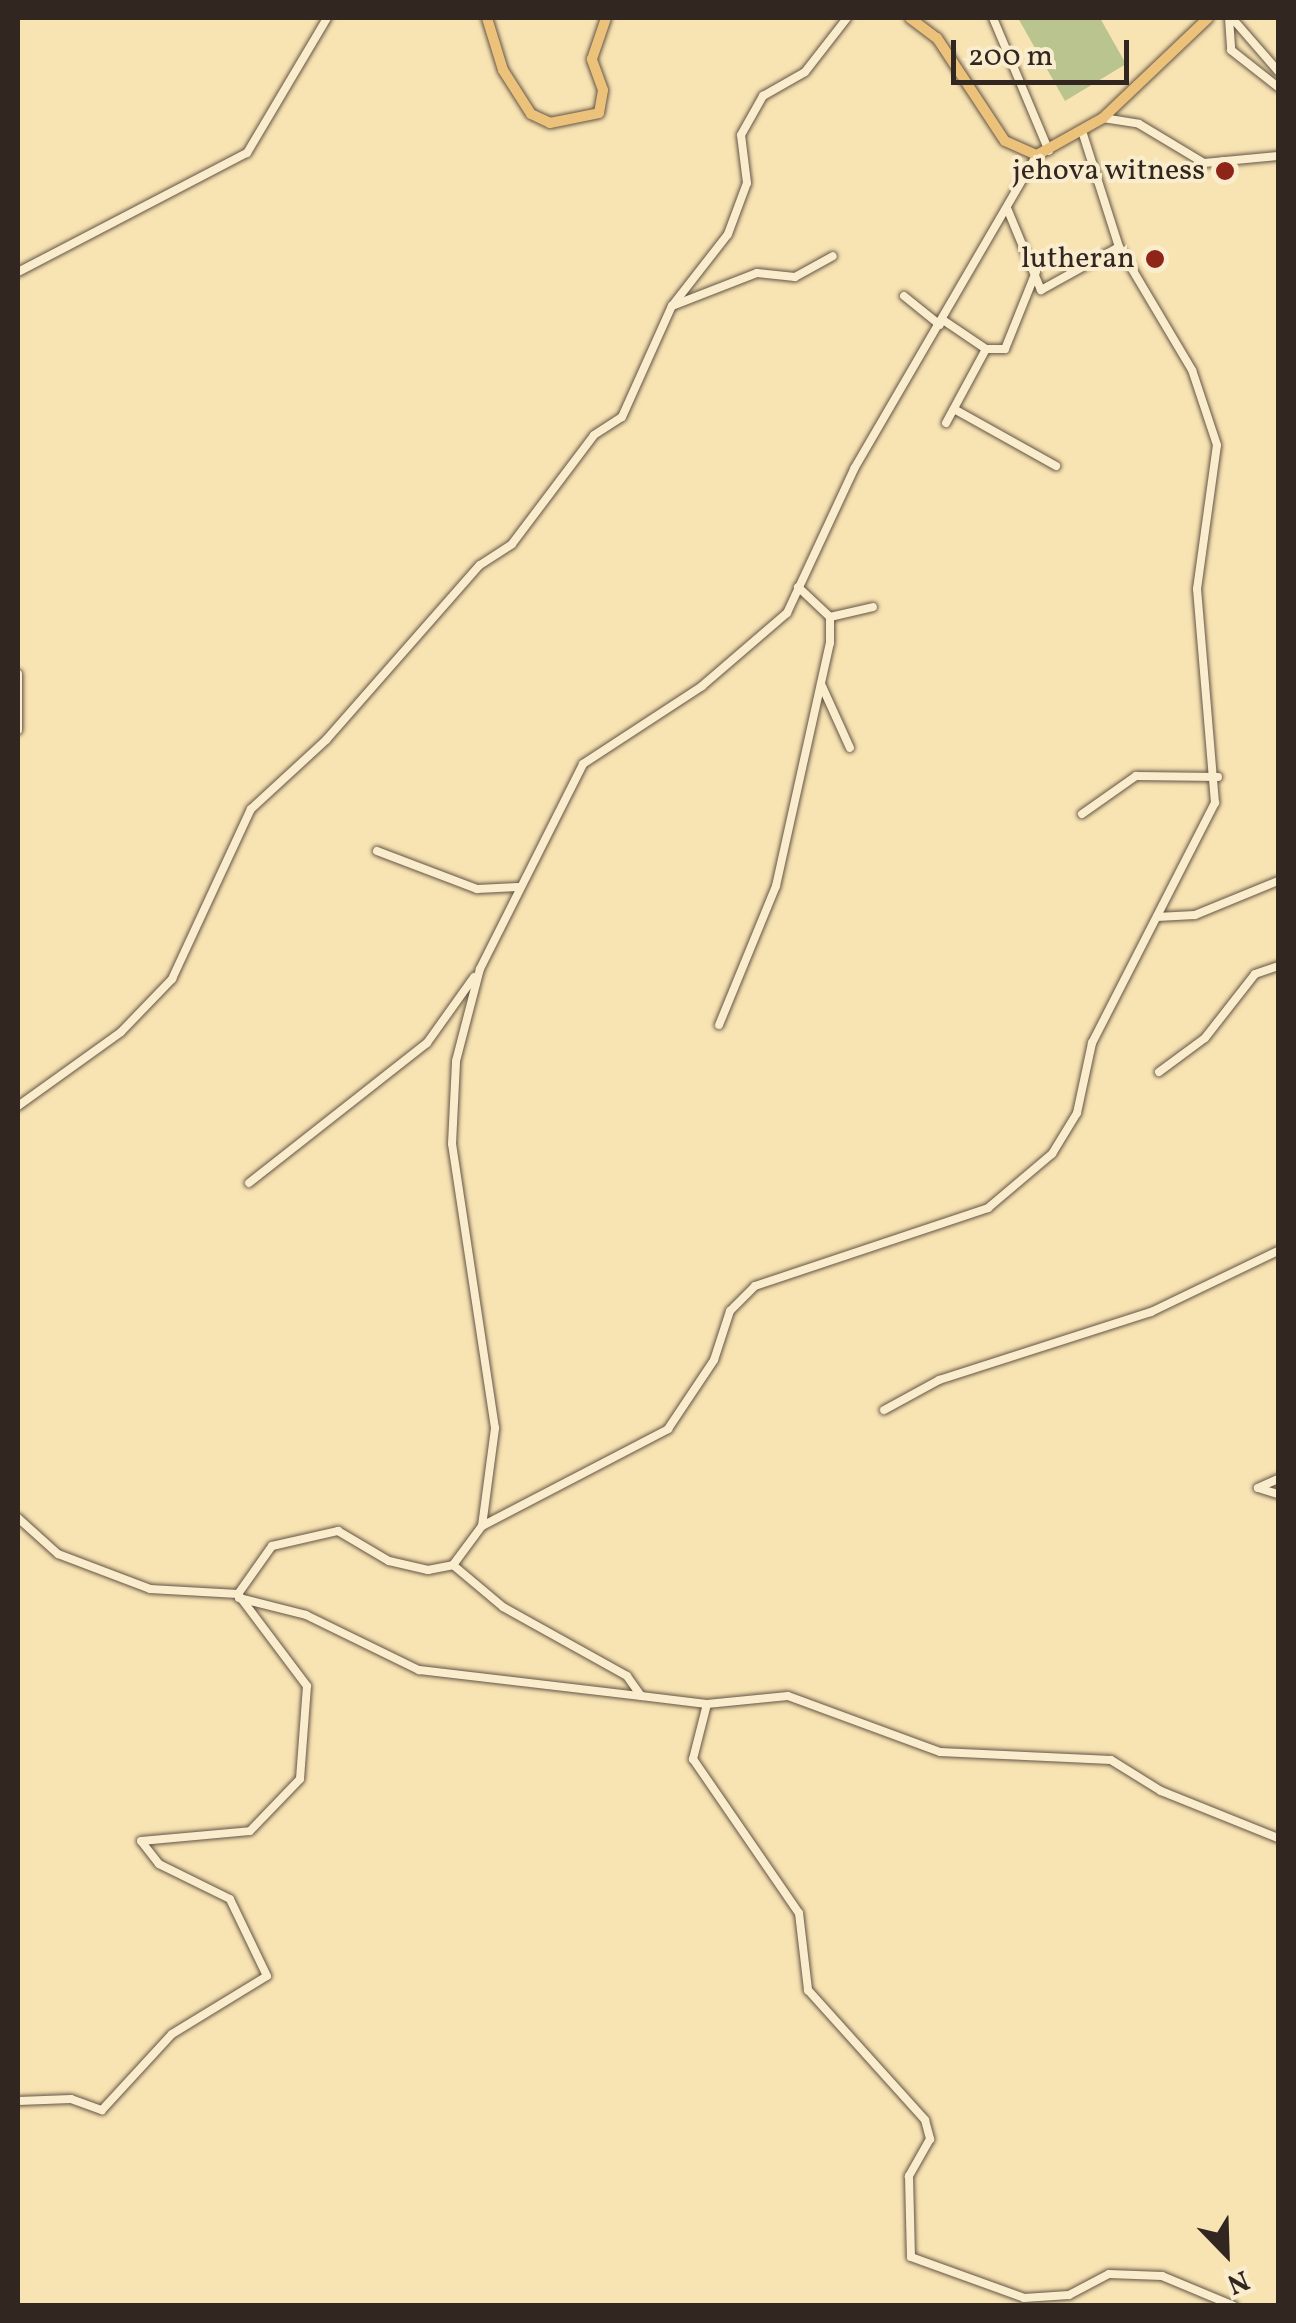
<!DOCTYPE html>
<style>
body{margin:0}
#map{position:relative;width:1296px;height:2323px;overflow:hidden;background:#f8e3b3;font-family:Vollkorn,serif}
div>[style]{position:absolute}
.green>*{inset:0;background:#bac48f}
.roads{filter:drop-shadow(0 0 2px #645545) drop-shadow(0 0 2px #645545)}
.minor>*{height:8px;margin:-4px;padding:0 4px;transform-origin:4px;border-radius:4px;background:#faedce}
.major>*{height:10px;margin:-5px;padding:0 5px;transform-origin:5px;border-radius:5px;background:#ecc27a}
.dots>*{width:28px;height:28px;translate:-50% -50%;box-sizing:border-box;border:5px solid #faedce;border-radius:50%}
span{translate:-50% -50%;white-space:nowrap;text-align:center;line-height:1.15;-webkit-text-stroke:8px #faedce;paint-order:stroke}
.poi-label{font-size:30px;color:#322620}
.right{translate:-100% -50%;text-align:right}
.frame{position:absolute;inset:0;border:20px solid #322620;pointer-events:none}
.north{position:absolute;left:1176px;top:2203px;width:100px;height:100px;-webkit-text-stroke:8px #faedce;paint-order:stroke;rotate:157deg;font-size:28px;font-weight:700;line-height:40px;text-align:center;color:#322620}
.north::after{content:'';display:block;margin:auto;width:35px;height:45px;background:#322620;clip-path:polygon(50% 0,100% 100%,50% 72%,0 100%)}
.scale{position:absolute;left:951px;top:40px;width:178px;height:45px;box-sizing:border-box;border:5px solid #322620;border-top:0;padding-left:12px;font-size:30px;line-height:35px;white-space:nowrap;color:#322620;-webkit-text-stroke:8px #faedce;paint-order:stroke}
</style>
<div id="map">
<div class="green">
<i style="clip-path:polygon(1018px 18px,1100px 18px,1126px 64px,1065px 101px)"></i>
</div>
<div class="roads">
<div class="minor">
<i style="left:993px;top:18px;width:144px;rotate:67.2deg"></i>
<i style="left:1229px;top:18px;width:32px;rotate:86deg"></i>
<i style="left:1231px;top:50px;width:60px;rotate:38.2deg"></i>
<i style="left:1232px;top:18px;width:70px;rotate:49deg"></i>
<i style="left:1103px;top:118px;width:36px;rotate:9deg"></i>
<i style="left:1139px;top:124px;width:76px;rotate:31deg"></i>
<i style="left:1204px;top:163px;width:74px;rotate:-5.4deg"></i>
<i style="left:1007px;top:208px;width:89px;rotate:67.5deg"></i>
<i style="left:1041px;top:290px;width:89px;rotate:-28.9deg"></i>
<i style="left:18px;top:272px;width:258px;rotate:-27.5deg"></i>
<i style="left:247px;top:153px;width:157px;rotate:-59.3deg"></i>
<i style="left:904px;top:296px;width:46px;rotate:38.9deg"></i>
<i style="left:672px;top:306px;width:91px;rotate:-21.2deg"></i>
<i style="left:757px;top:273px;width:38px;rotate:6deg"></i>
<i style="left:795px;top:277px;width:43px;rotate:-28.9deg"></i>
<i style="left:943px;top:320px;width:52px;rotate:34deg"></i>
<i style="left:986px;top:349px;width:19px"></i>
<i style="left:1005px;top:349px;width:83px;rotate:-68.1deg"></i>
<i style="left:954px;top:409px;width:117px;rotate:29.2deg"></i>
<i style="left:946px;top:423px;width:84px;rotate:-61.6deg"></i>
<i style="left:830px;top:617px;width:44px;rotate:-13.1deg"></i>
<i style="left:18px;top:674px;width:56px;rotate:90deg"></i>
<i style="left:821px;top:684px;width:70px;rotate:65.6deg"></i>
<i style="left:1082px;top:814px;width:66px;rotate:-35.1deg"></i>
<i style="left:1136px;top:776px;width:82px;rotate:0.7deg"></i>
<i style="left:377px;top:851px;width:107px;rotate:20.8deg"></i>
<i style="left:477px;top:889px;width:41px;rotate:-2.8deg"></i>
<i style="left:1157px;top:917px;width:38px;rotate:-3deg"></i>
<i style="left:1195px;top:915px;width:90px;rotate:-22.3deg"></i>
<i style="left:719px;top:1025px;width:150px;rotate:-67.7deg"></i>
<i style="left:776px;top:886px;width:249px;rotate:-77.5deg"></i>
<i style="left:830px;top:643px;width:26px;rotate:-90deg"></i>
<i style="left:830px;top:617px;width:44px;rotate:-136.8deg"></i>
<i style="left:1159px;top:1072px;width:57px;rotate:-36.5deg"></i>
<i style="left:1205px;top:1038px;width:81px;rotate:-52deg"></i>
<i style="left:1255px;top:974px;width:24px;rotate:-19deg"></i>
<i style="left:18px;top:1106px;width:127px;rotate:-35.7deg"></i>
<i style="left:121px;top:1032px;width:74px;rotate:-46.1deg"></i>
<i style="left:172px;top:979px;width:187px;rotate:-65.1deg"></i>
<i style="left:251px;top:809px;width:102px;rotate:-42.6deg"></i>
<i style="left:326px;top:740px;width:233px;rotate:-48.7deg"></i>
<i style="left:480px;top:565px;width:38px;rotate:-33deg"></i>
<i style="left:512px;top:544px;width:136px;rotate:-53deg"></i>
<i style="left:594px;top:435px;width:33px;rotate:-33deg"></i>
<i style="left:622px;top:417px;width:122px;rotate:-65.8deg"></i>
<i style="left:672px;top:306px;width:91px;rotate:-52.1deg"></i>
<i style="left:728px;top:234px;width:54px;rotate:-69.6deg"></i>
<i style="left:747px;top:183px;width:48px;rotate:-97.1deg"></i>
<i style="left:741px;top:135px;width:45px;rotate:-60.6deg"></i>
<i style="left:763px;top:96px;width:48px;rotate:-29.7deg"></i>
<i style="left:805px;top:72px;width:68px;rotate:-52.1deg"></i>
<i style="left:249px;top:1183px;width:226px;rotate:-38.2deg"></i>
<i style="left:427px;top:1043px;width:81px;rotate:-54.5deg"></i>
<i style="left:884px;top:1410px;width:63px;rotate:-28.6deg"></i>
<i style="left:939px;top:1380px;width:223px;rotate:-17.8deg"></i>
<i style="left:1151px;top:1312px;width:141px;rotate:-25.7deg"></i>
<i style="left:1278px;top:1479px;width:22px;rotate:156deg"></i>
<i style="left:1258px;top:1488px;width:21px;rotate:17deg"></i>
<i style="left:18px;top:1518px;width:54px;rotate:42deg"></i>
<i style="left:58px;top:1554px;width:98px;rotate:20.8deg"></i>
<i style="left:150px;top:1589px;width:88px;rotate:3.3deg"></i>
<i style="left:482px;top:1526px;width:210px;rotate:-27.5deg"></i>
<i style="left:668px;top:1429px;width:83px;rotate:-56.3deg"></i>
<i style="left:714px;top:1360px;width:52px;rotate:-71.9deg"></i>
<i style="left:730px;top:1311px;width:35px;rotate:-45deg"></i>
<i style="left:755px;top:1286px;width:246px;rotate:-18.5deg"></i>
<i style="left:988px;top:1208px;width:84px;rotate:-40.2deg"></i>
<i style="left:1052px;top:1154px;width:48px;rotate:-58.6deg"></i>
<i style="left:1077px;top:1113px;width:72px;rotate:-77.9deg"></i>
<i style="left:1092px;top:1043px;width:270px;rotate:-62.9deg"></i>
<i style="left:1215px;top:803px;width:215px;rotate:-94.8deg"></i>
<i style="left:1197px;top:589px;width:145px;rotate:-82.1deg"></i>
<i style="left:1217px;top:445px;width:79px;rotate:-108.4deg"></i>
<i style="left:1192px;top:370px;width:143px;rotate:-120.7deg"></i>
<i style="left:1119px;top:247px;width:119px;rotate:-107.7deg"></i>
<i style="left:453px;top:1565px;width:65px;rotate:40deg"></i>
<i style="left:503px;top:1607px;width:142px;rotate:29.1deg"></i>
<i style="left:627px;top:1676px;width:24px;rotate:55deg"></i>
<i style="left:641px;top:1696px;width:66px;rotate:6.9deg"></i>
<i style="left:707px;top:1704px;width:81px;rotate:-5.6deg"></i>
<i style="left:788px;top:1696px;width:162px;rotate:20.2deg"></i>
<i style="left:940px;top:1752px;width:171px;rotate:2.7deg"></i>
<i style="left:1111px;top:1760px;width:59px;rotate:31.8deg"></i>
<i style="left:1161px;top:1791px;width:126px;rotate:21.9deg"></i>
<i style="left:239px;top:1598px;width:69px;rotate:14.2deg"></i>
<i style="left:306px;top:1615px;width:126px;rotate:26deg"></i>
<i style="left:419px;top:1670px;width:224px;rotate:6.7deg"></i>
<i style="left:707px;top:1704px;width:57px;rotate:104.3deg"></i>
<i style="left:693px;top:1759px;width:187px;rotate:55.5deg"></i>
<i style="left:799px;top:1913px;width:78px;rotate:83.3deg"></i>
<i style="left:808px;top:1990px;width:175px;rotate:48deg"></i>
<i style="left:925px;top:2120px;width:20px;rotate:75deg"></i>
<i style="left:930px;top:2139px;width:43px;rotate:119.6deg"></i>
<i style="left:909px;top:2176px;width:81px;rotate:88.6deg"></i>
<i style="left:911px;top:2257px;width:120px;rotate:19.9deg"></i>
<i style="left:1024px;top:2298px;width:45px;rotate:-3.8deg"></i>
<i style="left:1069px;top:2295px;width:45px;rotate:-27.7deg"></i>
<i style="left:1109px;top:2274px;width:53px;rotate:2.2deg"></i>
<i style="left:1162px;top:2276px;width:78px;rotate:22.6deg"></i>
<i style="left:18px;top:2101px;width:53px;rotate:-2.2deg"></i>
<i style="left:71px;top:2099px;width:33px;rotate:20deg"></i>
<i style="left:102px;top:2110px;width:103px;rotate:-47.4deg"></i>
<i style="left:172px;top:2034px;width:111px;rotate:-31.4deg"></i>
<i style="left:267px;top:1976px;width:85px;rotate:-115.7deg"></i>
<i style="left:230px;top:1899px;width:79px;rotate:-153.8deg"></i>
<i style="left:159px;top:1864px;width:29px;rotate:-128deg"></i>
<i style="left:141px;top:1841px;width:109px;rotate:-5.2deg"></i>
<i style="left:250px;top:1831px;width:72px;rotate:-46.1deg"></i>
<i style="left:300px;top:1779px;width:93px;rotate:-85.7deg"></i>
<i style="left:307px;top:1686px;width:115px;rotate:-126.9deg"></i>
<i style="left:238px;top:1594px;width:59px;rotate:-54.7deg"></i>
<i style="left:272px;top:1546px;width:68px;rotate:-12.8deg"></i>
<i style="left:338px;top:1531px;width:59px;rotate:30.5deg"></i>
<i style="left:389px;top:1561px;width:40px;rotate:13deg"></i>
<i style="left:428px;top:1570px;width:25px;rotate:-11deg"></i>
<i style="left:453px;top:1565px;width:49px;rotate:-53.4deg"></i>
<i style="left:482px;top:1526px;width:99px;rotate:-82.4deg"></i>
<i style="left:495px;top:1428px;width:287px;rotate:-98.6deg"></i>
<i style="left:452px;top:1144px;width:83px;rotate:-87.2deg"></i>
<i style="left:456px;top:1061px;width:95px;rotate:-75.4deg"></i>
<i style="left:480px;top:969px;width:229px;rotate:-63.3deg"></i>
<i style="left:583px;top:764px;width:142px;rotate:-33.2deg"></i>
<i style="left:702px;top:686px;width:112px;rotate:-40.7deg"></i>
<i style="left:787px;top:613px;width:159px;rotate:-65deg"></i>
<i style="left:854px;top:469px;width:363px;rotate:-59.8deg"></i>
</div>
<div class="major">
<i style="left:487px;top:18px;width:54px;rotate:72.9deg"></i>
<i style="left:503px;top:70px;width:52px;rotate:57.5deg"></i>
<i style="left:531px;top:114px;width:21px;rotate:25deg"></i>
<i style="left:550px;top:123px;width:50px;rotate:-11.5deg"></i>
<i style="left:599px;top:113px;width:23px;rotate:-80deg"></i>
<i style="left:603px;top:90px;width:33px;rotate:-110deg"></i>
<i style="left:592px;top:59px;width:43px;rotate:-71.1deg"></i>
<i style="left:910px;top:18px;width:34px;rotate:37deg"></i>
<i style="left:937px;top:38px;width:123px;rotate:56.6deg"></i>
<i style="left:1005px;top:141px;width:35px;rotate:24deg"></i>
<i style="left:1037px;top:155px;width:76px;rotate:-29.3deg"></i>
<i style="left:1103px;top:118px;width:145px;rotate:-43.6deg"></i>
</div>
</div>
<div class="dots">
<i style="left:1225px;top:171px;background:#8f2418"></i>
<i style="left:1155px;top:259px;background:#8f2418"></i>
</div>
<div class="poi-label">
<span class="right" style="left:1205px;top:171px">jehova witness</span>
<span class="right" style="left:1135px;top:259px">lutheran</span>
</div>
<div class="frame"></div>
<div class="north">N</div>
<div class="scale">200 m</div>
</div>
